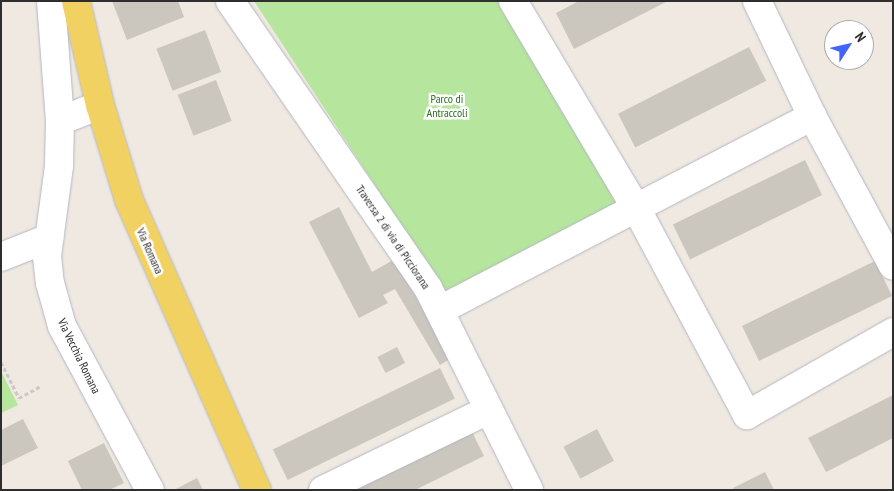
<!DOCTYPE html>
<style>
body{margin:0}
#map{position:relative;width:894px;height:491px;overflow:hidden;background:#efe9e1;font-family:"PT Sans Narrow",sans-serif}
div>[style]{position:absolute}
.green>*{inset:0;background:#b6e59e}
.building>*{inset:0;background:#cbc7bf;transform-origin:0 0}
.path>*{height:3px;margin-top:-1.5px;transform-origin:0;background:repeating-linear-gradient(90deg,#c9c9c9 0 4px,transparent 0 6.5px)}
.roads{filter:drop-shadow(0 0 1px #b4b7c1) drop-shadow(0 0 1px #b4b7c1)}
.minor>*{height:28px;margin:-14px;padding:0 14px;transform-origin:14px;border-radius:14px;background:#fff}
.major>*{height:28px;margin:-14px;padding:0 14px;transform-origin:14px;border-radius:14px;background:#f2d163}
span{translate:-50% -50%;white-space:nowrap;text-align:center;line-height:1.15;-webkit-text-stroke:5px #fff;paint-order:stroke}
.park-label{font-size:12px;color:#2c6e1b}
.street-label{font-size:12px;color:#2e2e2e}
.frame{position:absolute;inset:0;border:2px solid #2e2e2e;pointer-events:none}
.north{position:absolute;left:824px;top:20px;width:50px;height:50px;box-sizing:border-box;background:#fff;border:1px solid #ababab;border-radius:50%;rotate:55deg;font-size:14px;font-weight:700;line-height:20px;text-align:center;color:#2e2e2e}
.north::after{content:'';display:block;margin:auto;width:18px;height:22px;background:#4264fb;clip-path:polygon(50% 0,100% 100%,50% 72%,0 100%)}
</style>
<div id="map">
<div class="green">
<i style="clip-path:polygon(254px 1px,507px 1px,625px 201px,449px 298px)"></i>
<i style="clip-path:polygon(1px 371px,18px 405px,1px 413px)"></i>
</div>
<div class="building">
<i style="clip-path:polygon(112px 1px,178px 1px,184px 17px,127px 40px)"></i>
<i style="clip-path:polygon(579px 1px,668px 1px,574px 49px,556px 13px)"></i>
<i style="left:205px;top:30px;width:45px;height:52px;rotate:69deg"></i>
<i style="left:749px;top:47px;width:38px;height:147px;rotate:63deg"></i>
<i style="left:216px;top:80px;width:44px;height:41px;rotate:69deg"></i>
<i style="left:805px;top:160px;width:39px;height:147px;rotate:64deg"></i>
<i style="clip-path:polygon(339px 207px,372px 272px,395px 259px,450px 359px,440px 365px,395px 289px,383px 295px,388px 303px,359px 318px,309px 222px)"></i>
<i style="left:875px;top:261px;width:39px;height:148px;rotate:64deg"></i>
<i style="left:397px;top:347px;width:18px;height:22px;rotate:63deg"></i>
<i style="left:440px;top:368px;width:34px;height:186px;rotate:64deg"></i>
<i style="clip-path:polygon(893px 395px,893px 438px,826px 472px,808px 438px)"></i>
<i style="clip-path:polygon(23px 419px,38px 448px,1px 466px,1px 430px)"></i>
<i style="clip-path:polygon(470px 428px,484px 456px,415px 490px,344px 490px)"></i>
<i style="left:597px;top:429px;width:36px;height:38px;rotate:62deg"></i>
<i style="clip-path:polygon(104px 443px,124px 483px,109px 490px,82px 490px,68px 461px)"></i>
<i style="clip-path:polygon(765px 472px,774px 490px,734px 490px,733px 488px)"></i>
<i style="clip-path:polygon(197px 478px,203px 490px,174px 490px)"></i>
</div>
<div class="path">
<i style="left:1px;top:362px;width:40px;rotate:63.4deg"></i>
<i style="left:19px;top:398px;width:26px;rotate:-29deg"></i>
</div>
<div class="roads">
<div class="minor">
<i style="left:51px;top:1px;width:120px;rotate:85.7deg"></i>
<i style="left:60px;top:121px;width:45px;rotate:91.3deg"></i>
<i style="left:59px;top:166px;width:91px;rotate:97.6deg"></i>
<i style="left:47px;top:256px;width:27px;rotate:84deg"></i>
<i style="left:50px;top:283px;width:45px;rotate:74.4deg"></i>
<i style="left:62px;top:326px;width:186px;rotate:61.8deg"></i>
<i style="left:230px;top:1px;width:349px;rotate:55.4deg"></i>
<i style="left:428px;top:288px;width:226px;rotate:63.4deg"></i>
<i style="left:513px;top:1px;width:241px;rotate:59.3deg"></i>
<i style="left:636px;top:208px;width:235px;rotate:61.8deg"></i>
<i style="left:747px;top:415px;width:168px;rotate:-29.6deg"></i>
<i style="left:757px;top:1px;width:127px;rotate:64.4deg"></i>
<i style="left:812px;top:116px;width:170px;rotate:61.6deg"></i>
<i style="left:60px;top:121px;width:43px;rotate:-21.8deg"></i>
<i style="left:1px;top:257px;width:52px;rotate:-21.6deg"></i>
<i style="left:440px;top:310px;width:420px;rotate:-27.5deg"></i>
<i style="left:323px;top:490px;width:177px;rotate:-25.8deg"></i>
</div>
<div class="major">
<i style="left:76px;top:1px;width:107px;rotate:77deg"></i>
<i style="left:100px;top:105px;width:99px;rotate:73deg"></i>
<i style="left:129px;top:200px;width:317px;rotate:66.2deg"></i>
</div>
</div>
<div class="park-label">
<span style="left:447px;top:106px">Parco di<br>Antraccoli</span>
</div>
<div class="street-label">
<span style="left:393px;top:237px;rotate:56deg">Traversa 2 di via di Picciorana</span>
<span style="left:150px;top:251px;rotate:66deg">Via Romana</span>
<span style="left:79px;top:356px;rotate:64deg">Via Vecchia Romana</span>
</div>
<div class="frame"></div>
<div class="north">N</div>
</div>
